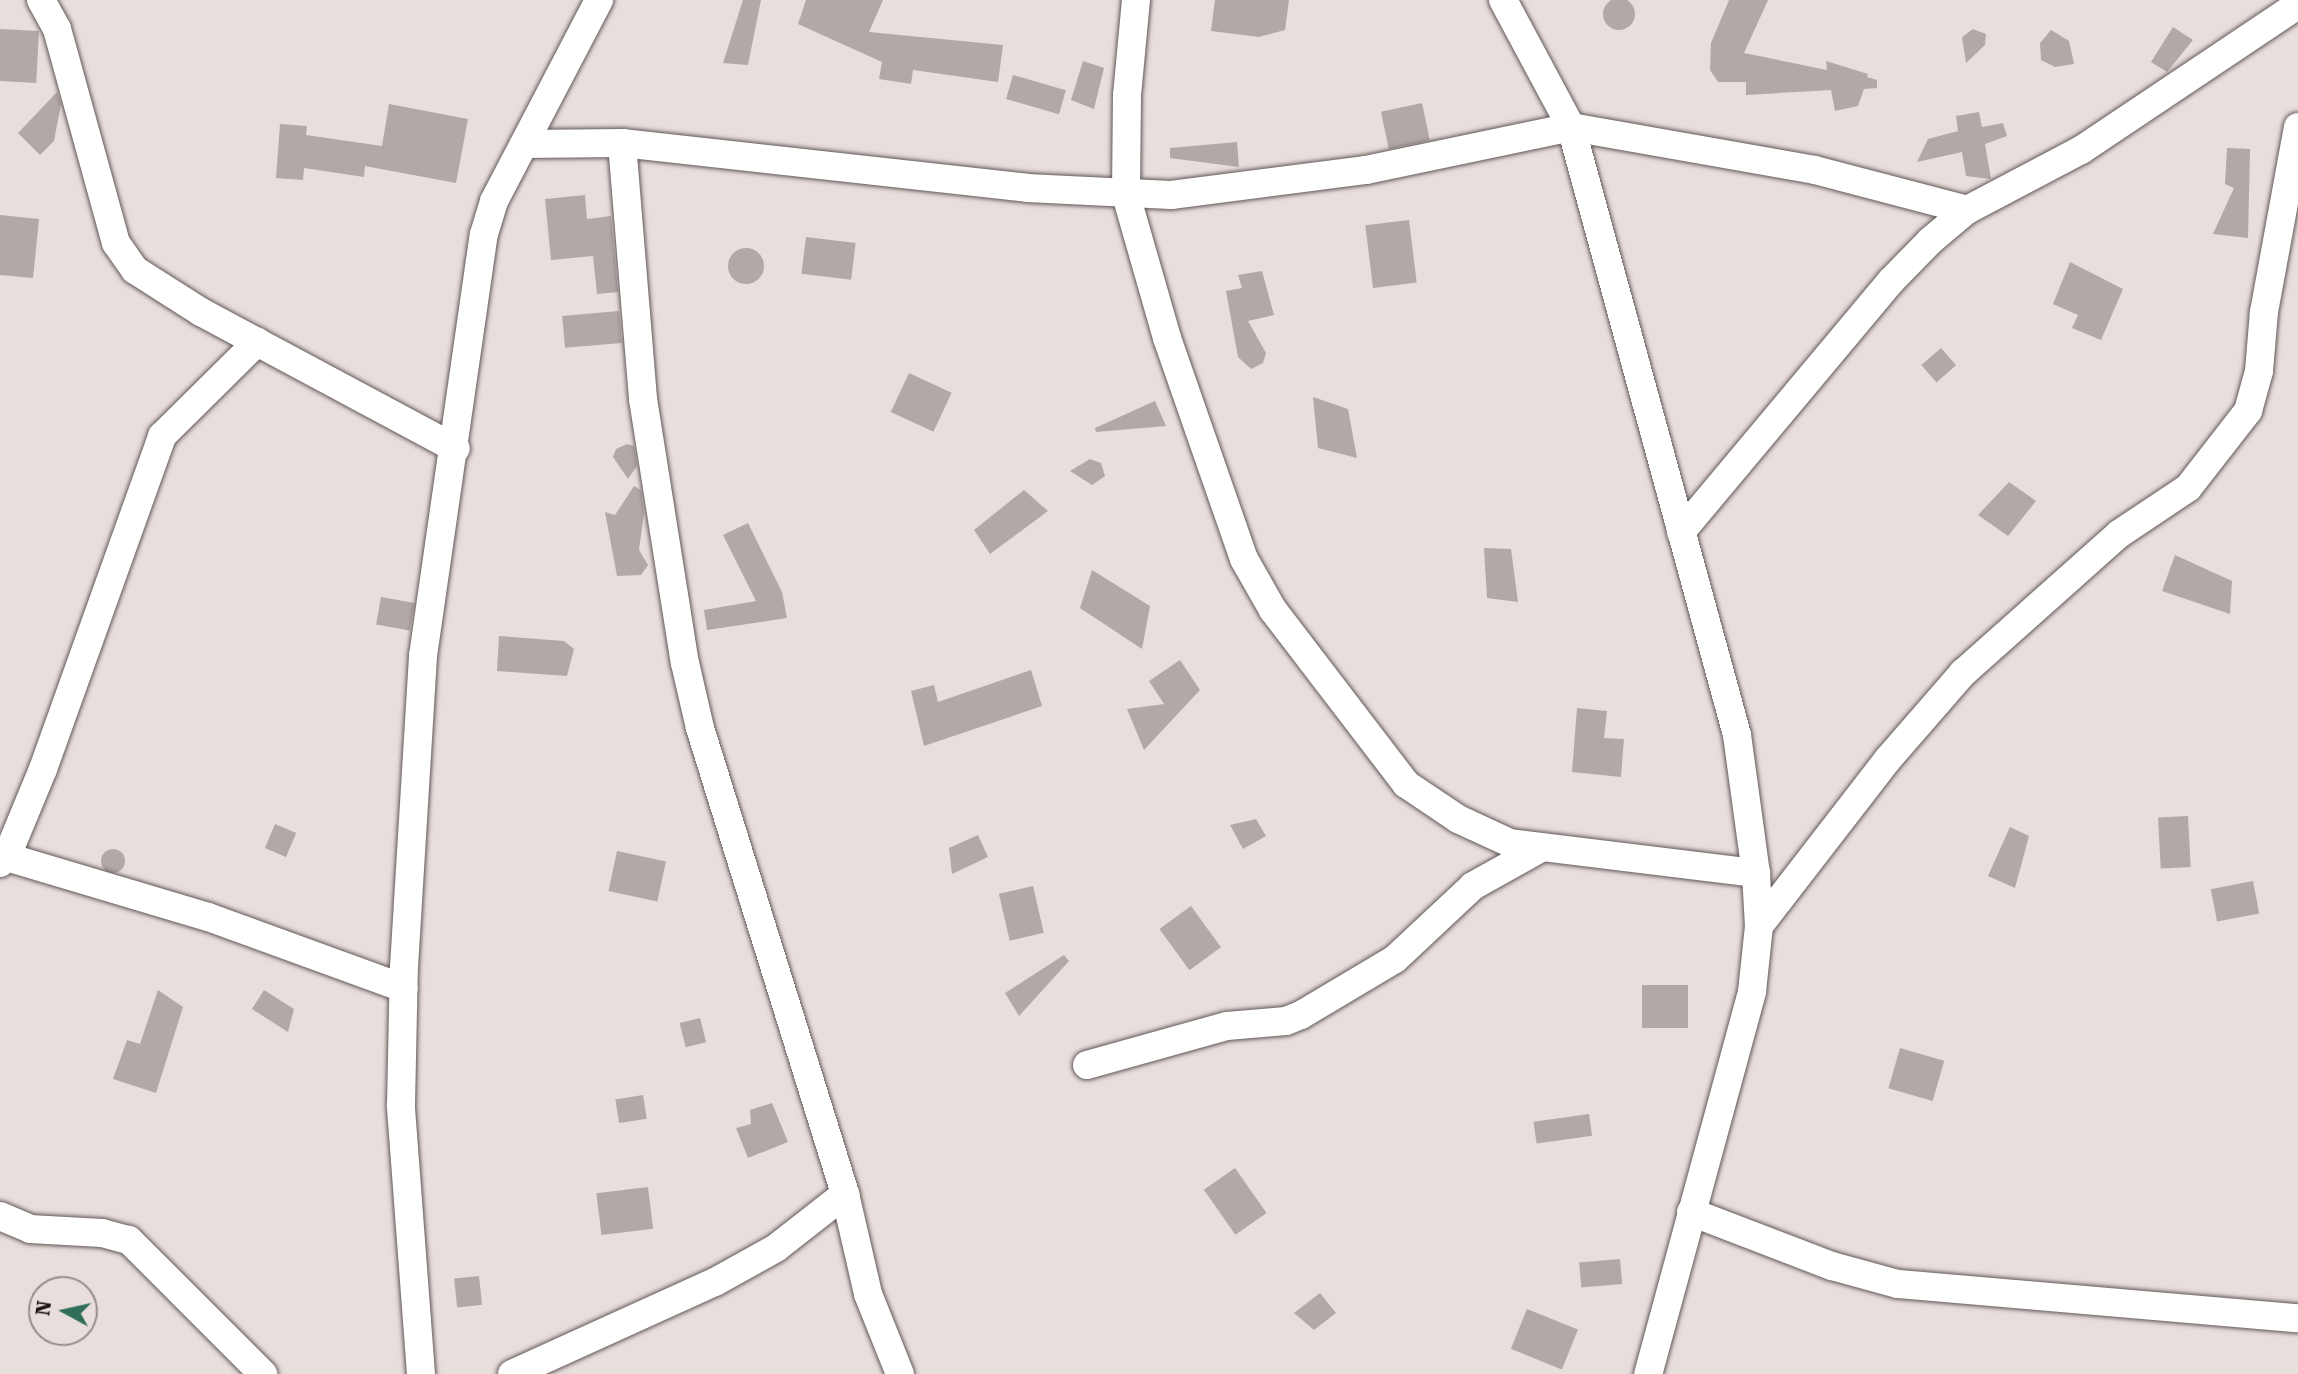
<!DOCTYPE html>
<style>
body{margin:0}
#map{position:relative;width:2298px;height:1374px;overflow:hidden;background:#e8dedc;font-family:"Roboto Serif",serif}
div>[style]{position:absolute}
.building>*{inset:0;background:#b2a8a6;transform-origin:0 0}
.round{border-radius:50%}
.roads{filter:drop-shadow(0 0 2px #615857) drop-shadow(0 0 2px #615857)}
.street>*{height:28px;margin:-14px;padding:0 14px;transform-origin:14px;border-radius:14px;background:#fff}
span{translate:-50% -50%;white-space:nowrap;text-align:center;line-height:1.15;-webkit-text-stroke:5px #e8dedc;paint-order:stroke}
.north{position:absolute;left:28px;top:1276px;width:70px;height:70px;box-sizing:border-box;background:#e8dedc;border:2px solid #958e8c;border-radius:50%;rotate:278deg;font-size:19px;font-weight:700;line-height:28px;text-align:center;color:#181514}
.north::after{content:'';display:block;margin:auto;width:24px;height:32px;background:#306e59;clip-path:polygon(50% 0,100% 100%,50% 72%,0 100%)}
</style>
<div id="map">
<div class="building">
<i class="round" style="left:1603px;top:-2px;width:32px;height:32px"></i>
<i style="clip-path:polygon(743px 0,761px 0,748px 65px,723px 63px)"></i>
<i style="clip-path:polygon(806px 0,883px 0,869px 32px,1003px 45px,998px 82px,913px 70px,911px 84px,879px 79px,882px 62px,798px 24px)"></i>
<i style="clip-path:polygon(1215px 0,1289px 0,1285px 30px,1259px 37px,1211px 31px)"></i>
<i style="clip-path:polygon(1729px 0,1768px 0,1744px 53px,1827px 70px,1826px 61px,1868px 74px,1867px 77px,1877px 80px,1877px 88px,1864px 89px,1858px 106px,1835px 111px,1831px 90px,1746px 95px,1746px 82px,1718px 82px,1710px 70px,1711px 43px)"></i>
<i style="clip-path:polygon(2173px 27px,2193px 40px,2167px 72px,2151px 62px)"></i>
<i style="left:0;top:29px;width:39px;height:52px;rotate:3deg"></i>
<i style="clip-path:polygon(1973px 29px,1986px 34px,1985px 45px,1966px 63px,1962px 37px)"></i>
<i style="clip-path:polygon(2051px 30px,2069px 41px,2074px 64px,2055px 67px,2041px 60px,2040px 43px)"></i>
<i style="clip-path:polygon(1083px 61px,1104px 68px,1094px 109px,1071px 100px)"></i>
<i style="left:1013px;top:75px;width:55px;height:25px;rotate:16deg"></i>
<i style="clip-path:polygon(57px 92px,61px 104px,54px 141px,40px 155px,18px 133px)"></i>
<i style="left:1422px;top:103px;width:38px;height:42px;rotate:78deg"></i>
<i style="clip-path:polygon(389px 104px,468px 119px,456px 183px,365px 166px,364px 177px,304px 168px,303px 180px,276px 178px,280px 124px,307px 126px,306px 135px,382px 146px)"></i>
<i style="clip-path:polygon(1979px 112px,1982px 127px,2003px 123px,2007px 136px,1985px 144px,1991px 179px,1966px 176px,1962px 152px,1917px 162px,1928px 139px,1958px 131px,1956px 116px)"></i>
<i style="clip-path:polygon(1237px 142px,1239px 167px,1170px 158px,1170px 148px)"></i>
<i style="clip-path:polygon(2227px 148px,2250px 149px,2248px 238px,2213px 234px,2234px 188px,2225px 184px)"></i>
<i style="clip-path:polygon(585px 195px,587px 219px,611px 216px,618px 292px,597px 294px,593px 256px,551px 260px,545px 199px)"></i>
<i style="clip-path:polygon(0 215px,39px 219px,33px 278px,0 275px)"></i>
<i style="left:1409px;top:220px;width:63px;height:44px;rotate:83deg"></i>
<i style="left:806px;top:237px;width:50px;height:37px;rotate:7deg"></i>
<i class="round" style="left:728px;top:248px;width:36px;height:36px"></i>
<i style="clip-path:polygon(2070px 262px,2123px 289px,2101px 340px,2072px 328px,2078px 315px,2053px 304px)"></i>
<i style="clip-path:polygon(1262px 271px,1274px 315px,1248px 321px,1266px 353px,1263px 363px,1251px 369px,1238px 357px,1226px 291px,1242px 288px,1238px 275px)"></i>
<i style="left:619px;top:311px;width:32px;height:57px;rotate:85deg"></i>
<i style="left:1941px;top:348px;width:23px;height:26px;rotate:49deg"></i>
<i style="left:909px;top:373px;width:47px;height:43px;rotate:25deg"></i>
<i style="clip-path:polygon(1313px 397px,1348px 409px,1357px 458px,1318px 448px)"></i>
<i style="clip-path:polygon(1155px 401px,1166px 426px,1096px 432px,1095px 428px)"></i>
<i style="clip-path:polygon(627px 444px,634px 446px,637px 466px,628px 479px,613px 457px,616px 449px)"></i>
<i style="clip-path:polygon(1090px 459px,1101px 463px,1105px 476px,1092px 485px,1070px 471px)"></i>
<i style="clip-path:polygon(2009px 482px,2036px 501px,2008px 536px,1978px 515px)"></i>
<i style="clip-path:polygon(634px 486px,641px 490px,644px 513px,639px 550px,648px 565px,641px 575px,617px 576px,605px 512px,615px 515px)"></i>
<i style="clip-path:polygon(1024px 490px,1048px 511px,990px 554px,974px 530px)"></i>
<i style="clip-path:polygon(748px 523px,782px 592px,787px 618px,707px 630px,704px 610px,756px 601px,723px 535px)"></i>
<i style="clip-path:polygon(1484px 548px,1511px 549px,1518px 602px,1487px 598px)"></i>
<i style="clip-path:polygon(2175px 555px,2232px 581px,2230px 614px,2162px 591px)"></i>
<i style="clip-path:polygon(1092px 570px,1150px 606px,1142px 649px,1080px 608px)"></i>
<i style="left:381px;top:597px;width:34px;height:28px;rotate:10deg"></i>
<i style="clip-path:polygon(499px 636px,564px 641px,574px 649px,567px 676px,497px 671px)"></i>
<i style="clip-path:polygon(1180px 660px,1200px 690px,1144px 750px,1127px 709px,1164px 704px,1149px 681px)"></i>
<i style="clip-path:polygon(1031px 670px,1042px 706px,924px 746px,911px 691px,934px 685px,938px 702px)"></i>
<i style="clip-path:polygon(1577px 708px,1607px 711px,1604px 738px,1624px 739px,1621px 777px,1572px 772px)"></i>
<i style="left:2188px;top:816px;width:51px;height:30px;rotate:87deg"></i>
<i style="clip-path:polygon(1256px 819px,1266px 836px,1243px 849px,1230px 825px)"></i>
<i style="left:275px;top:824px;width:23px;height:26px;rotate:23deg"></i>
<i style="clip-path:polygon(2010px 827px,2029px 836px,2015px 888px,1988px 876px)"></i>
<i style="clip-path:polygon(978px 835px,988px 857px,952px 874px,949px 848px)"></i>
<i class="round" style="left:101px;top:849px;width:24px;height:24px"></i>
<i style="left:617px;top:851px;width:50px;height:41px;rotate:12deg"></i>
<i style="left:2253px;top:881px;width:33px;height:43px;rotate:79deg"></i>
<i style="left:1033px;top:886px;width:48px;height:35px;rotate:77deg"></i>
<i style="left:1191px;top:906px;width:51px;height:39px;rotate:54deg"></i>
<i style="clip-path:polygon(1064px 955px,1069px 961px,1019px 1016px,1005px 993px)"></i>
<i style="left:1642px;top:985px;width:46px;height:43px"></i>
<i style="clip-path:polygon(158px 990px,183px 1007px,156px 1093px,113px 1079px,127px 1040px,140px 1044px)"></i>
<i style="clip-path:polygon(264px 990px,294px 1009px,288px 1032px,252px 1009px)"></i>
<i style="left:700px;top:1018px;width:25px;height:21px;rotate:76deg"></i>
<i style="left:1900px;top:1048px;width:46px;height:42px;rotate:16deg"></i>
<i style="left:643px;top:1095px;width:24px;height:28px;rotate:81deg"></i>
<i style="clip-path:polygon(772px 1103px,788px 1142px,748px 1158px,736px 1128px,751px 1124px,750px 1110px)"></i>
<i style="left:1589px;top:1114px;width:22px;height:56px;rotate:82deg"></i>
<i style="left:1235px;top:1168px;width:55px;height:38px;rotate:55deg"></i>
<i style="left:648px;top:1187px;width:42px;height:52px;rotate:83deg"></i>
<i style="left:1620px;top:1259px;width:25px;height:41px;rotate:85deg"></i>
<i style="left:479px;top:1276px;width:29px;height:25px;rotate:84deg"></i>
<i style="clip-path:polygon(1320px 1293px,1336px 1313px,1314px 1330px,1294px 1313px)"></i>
<i style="left:1527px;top:1309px;width:55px;height:43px;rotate:22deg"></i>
</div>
<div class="roads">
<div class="street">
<i style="left:41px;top:0;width:33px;rotate:61deg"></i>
<i style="left:57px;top:29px;width:222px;rotate:74.6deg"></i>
<i style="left:116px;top:243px;width:33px;rotate:55deg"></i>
<i style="left:135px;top:270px;width:78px;rotate:32.5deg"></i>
<i style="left:201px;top:312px;width:289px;rotate:28.2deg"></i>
<i style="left:1136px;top:0;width:95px;rotate:95.4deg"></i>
<i style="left:1127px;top:95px;width:100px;rotate:90.6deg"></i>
<i style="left:1126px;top:195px;width:149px;rotate:74deg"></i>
<i style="left:1167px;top:338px;width:234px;rotate:70.8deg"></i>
<i style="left:1244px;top:559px;width:59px;rotate:60.4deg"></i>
<i style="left:1273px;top:610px;width:219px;rotate:52.6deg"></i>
<i style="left:1406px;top:784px;width:63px;rotate:33.9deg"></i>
<i style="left:1458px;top:819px;width:57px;rotate:24.8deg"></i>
<i style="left:1510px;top:843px;width:248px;rotate:7deg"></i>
<i style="left:1503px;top:0;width:144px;rotate:61.8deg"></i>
<i style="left:1571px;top:127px;width:630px;rotate:74.73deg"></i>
<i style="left:1737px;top:735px;width:139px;rotate:82.2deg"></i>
<i style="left:1756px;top:873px;width:53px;rotate:86.8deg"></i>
<i style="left:1759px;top:926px;width:66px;rotate:96.1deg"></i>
<i style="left:1752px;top:992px;width:396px;rotate:105.2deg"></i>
<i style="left:622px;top:143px;width:257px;rotate:85.3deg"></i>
<i style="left:643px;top:399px;width:267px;rotate:81deg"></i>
<i style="left:685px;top:663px;width:67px;rotate:77deg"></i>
<i style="left:700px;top:728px;width:488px;rotate:72.7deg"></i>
<i style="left:845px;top:1194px;width:103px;rotate:77deg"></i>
<i style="left:868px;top:1294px;width:86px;rotate:68.2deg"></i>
<i style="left:524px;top:144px;width:98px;rotate:-0.6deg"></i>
<i style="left:622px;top:143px;width:407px;rotate:6.3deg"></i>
<i style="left:1027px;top:188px;width:144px;rotate:2.8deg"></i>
<i style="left:1171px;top:195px;width:197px;rotate:-7.3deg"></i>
<i style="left:1366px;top:170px;width:209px;rotate:-11.8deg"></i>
<i style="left:1571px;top:127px;width:248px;rotate:10deg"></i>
<i style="left:1815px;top:170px;width:157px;rotate:14.7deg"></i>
<i style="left:1681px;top:532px;width:327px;rotate:-50.1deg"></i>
<i style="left:1891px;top:281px;width:56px;rotate:-45.7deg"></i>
<i style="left:1930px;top:241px;width:48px;rotate:-40deg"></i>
<i style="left:1967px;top:210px;width:129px;rotate:-27.8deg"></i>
<i style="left:2081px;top:150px;width:261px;rotate:-33.8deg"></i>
<i style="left:0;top:855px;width:217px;rotate:16.6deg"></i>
<i style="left:208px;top:917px;width:208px;rotate:20deg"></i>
<i style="left:0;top:863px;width:10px;rotate:-45deg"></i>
<i style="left:7px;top:856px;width:94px;rotate:-67.5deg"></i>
<i style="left:43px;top:769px;width:354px;rotate:-70.3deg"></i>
<i style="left:162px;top:436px;width:134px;rotate:-44.7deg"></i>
<i style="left:1759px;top:926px;width:212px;rotate:-52.3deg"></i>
<i style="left:1889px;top:758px;width:113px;rotate:-49deg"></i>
<i style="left:1963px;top:673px;width:209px;rotate:-41.7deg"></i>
<i style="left:2119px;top:534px;width:83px;rotate:-33.7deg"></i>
<i style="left:2188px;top:488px;width:98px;rotate:-52.1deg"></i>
<i style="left:2248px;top:411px;width:41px;rotate:-74.6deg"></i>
<i style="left:2259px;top:371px;width:59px;rotate:-85.2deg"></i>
<i style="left:2264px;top:312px;width:188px;rotate:-79.6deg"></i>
<i style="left:1087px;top:1065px;width:145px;rotate:-15.6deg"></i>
<i style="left:1227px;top:1026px;width:59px;rotate:-4.8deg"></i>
<i style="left:1286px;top:1021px;width:16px;rotate:-22deg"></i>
<i style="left:1301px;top:1015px;width:109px;rotate:-30.8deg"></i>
<i style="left:1395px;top:959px;width:107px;rotate:-43.1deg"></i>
<i style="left:1473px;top:886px;width:78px;rotate:-29.2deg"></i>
<i style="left:1691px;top:1212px;width:151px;rotate:21deg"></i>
<i style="left:1832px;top:1266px;width:68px;rotate:15.3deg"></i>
<i style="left:1898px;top:1284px;width:401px;rotate:4.9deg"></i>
<i style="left:0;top:1216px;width:33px;rotate:23deg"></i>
<i style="left:30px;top:1229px;width:72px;rotate:3.2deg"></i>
<i style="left:102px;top:1233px;width:28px;rotate:15deg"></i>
<i style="left:129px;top:1240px;width:190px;rotate:45deg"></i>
<i style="left:421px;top:1374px;width:270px;rotate:-94.3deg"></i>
<i style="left:401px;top:1105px;width:138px;rotate:-88.8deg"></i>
<i style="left:404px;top:967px;width:312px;rotate:-86.5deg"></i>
<i style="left:423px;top:656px;width:426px;rotate:-81.8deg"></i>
<i style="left:484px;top:234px;width:34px;rotate:-73deg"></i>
<i style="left:494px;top:201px;width:227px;rotate:-62.4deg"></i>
<i style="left:512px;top:1374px;width:223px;rotate:-24.4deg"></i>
<i style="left:715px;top:1282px;width:70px;rotate:-29.1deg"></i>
<i style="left:776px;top:1248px;width:88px;rotate:-38deg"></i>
</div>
</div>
<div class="north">N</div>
</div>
